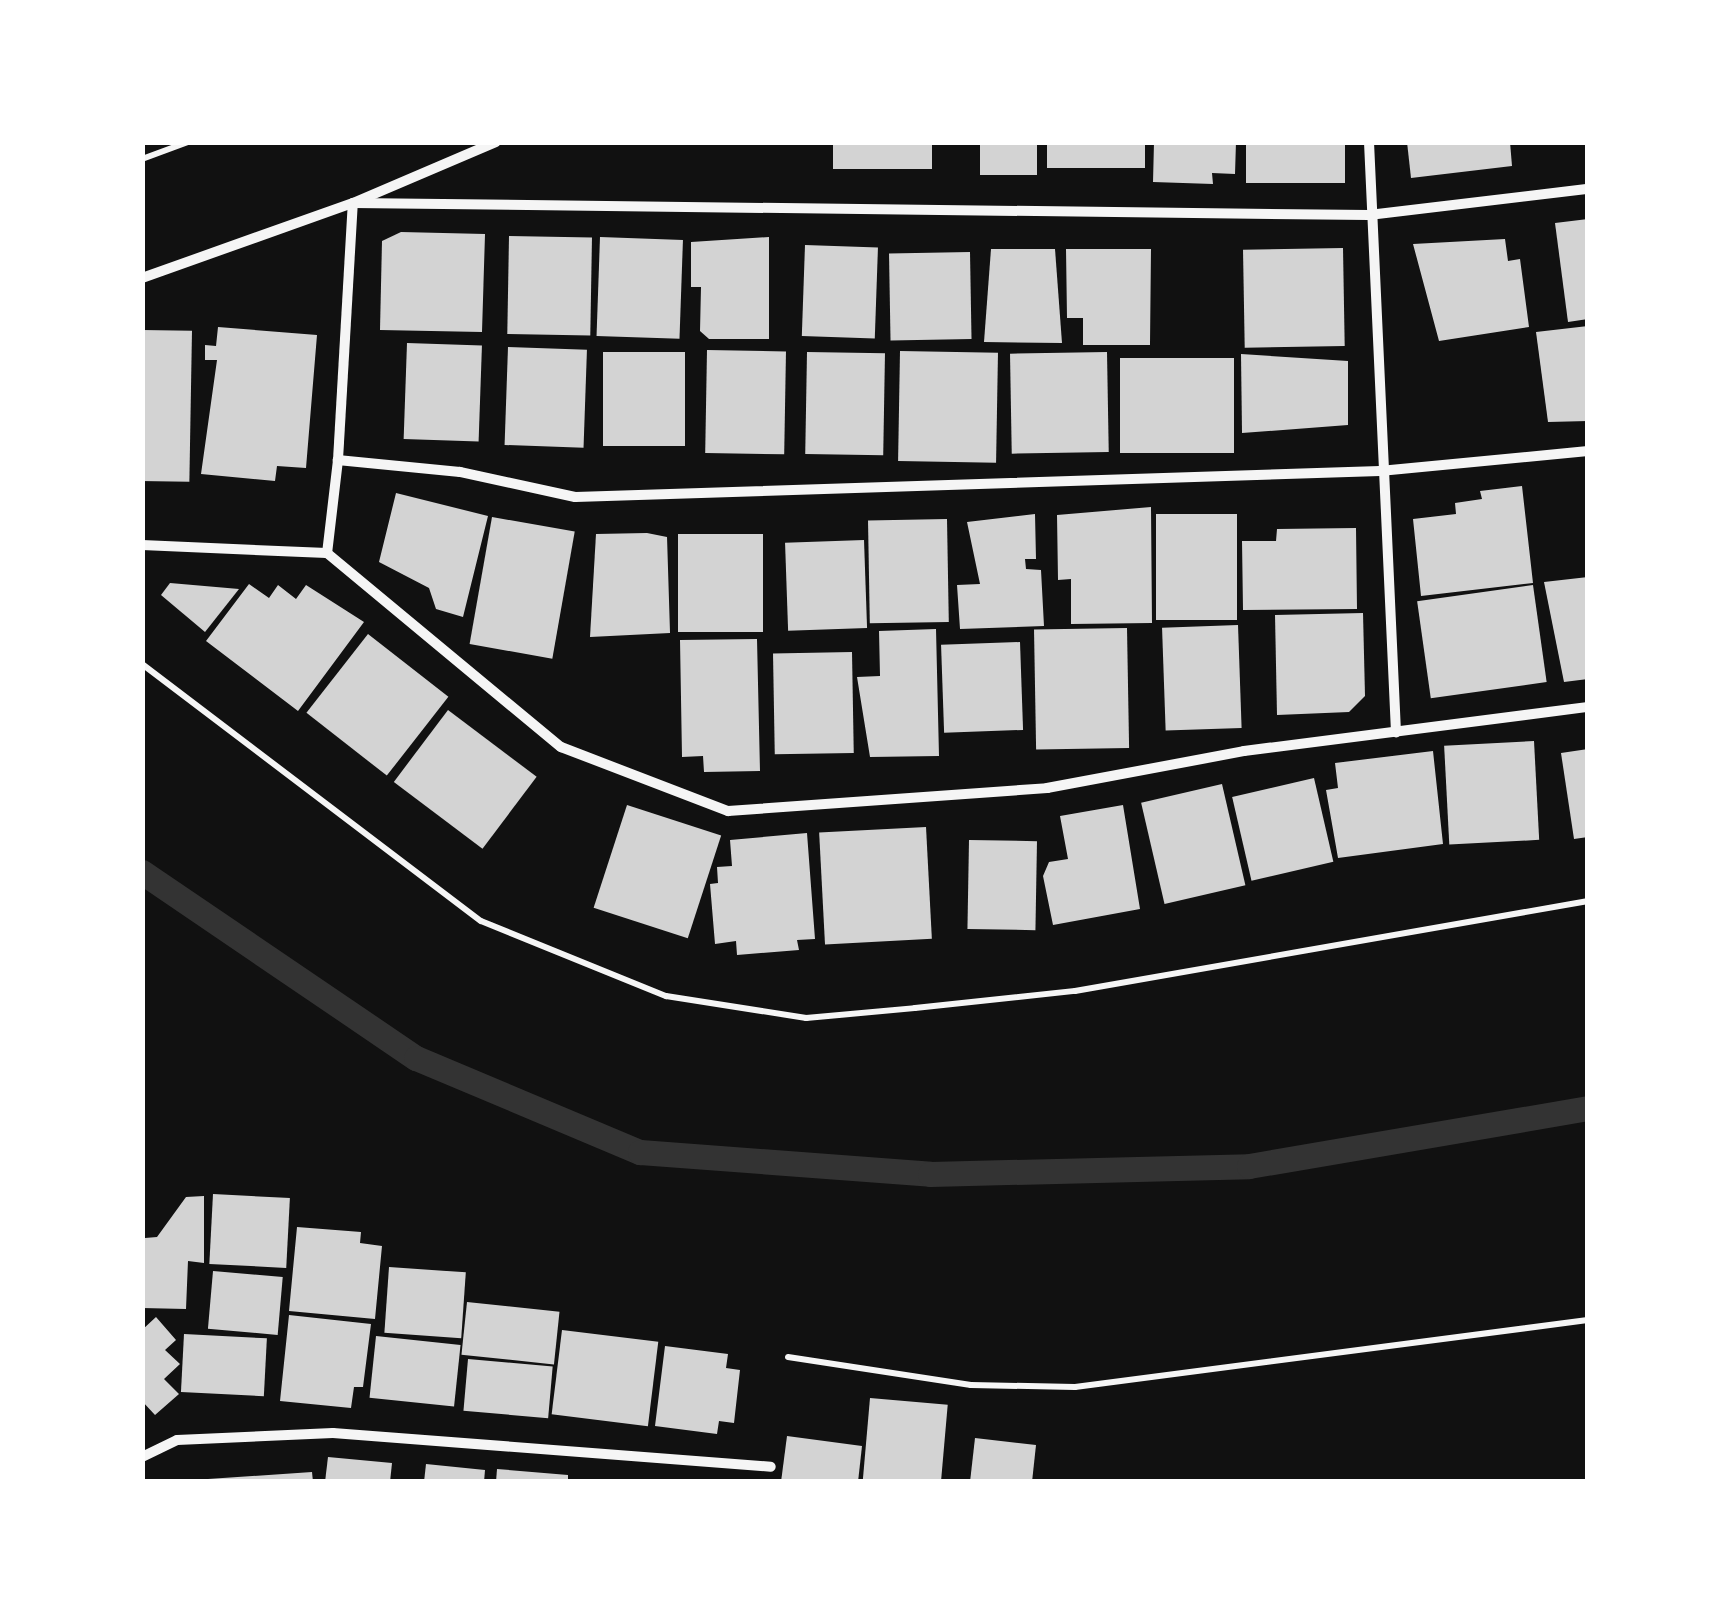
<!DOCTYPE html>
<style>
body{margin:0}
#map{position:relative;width:1730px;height:1624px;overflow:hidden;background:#111;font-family:"Public Sans",sans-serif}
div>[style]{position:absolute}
.stream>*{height:25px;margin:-12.5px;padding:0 12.5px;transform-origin:12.5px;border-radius:12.5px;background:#333}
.building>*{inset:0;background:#d3d3d3;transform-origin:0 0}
.path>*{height:6px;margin:-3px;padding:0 3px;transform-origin:3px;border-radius:3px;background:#f5f5f5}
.minor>*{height:10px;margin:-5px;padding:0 5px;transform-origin:5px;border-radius:5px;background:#f5f5f5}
span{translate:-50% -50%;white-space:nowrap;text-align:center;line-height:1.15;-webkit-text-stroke:8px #fff;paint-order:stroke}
.frame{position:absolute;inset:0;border:145px solid #fff;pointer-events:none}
</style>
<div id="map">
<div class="stream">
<i style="left:142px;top:872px;width:331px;rotate:34.2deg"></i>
<i style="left:416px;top:1058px;width:243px;rotate:22.8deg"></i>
<i style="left:640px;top:1152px;width:291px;rotate:4.3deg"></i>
<i style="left:930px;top:1174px;width:319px;rotate:-1.4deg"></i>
<i style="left:1249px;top:1166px;width:344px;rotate:-9.7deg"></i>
</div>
<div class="building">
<i style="left:833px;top:142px;width:99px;height:27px"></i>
<i style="left:980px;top:142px;width:57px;height:33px"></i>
<i style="left:1047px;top:142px;width:98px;height:26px"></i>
<i style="clip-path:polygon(1154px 142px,1236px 142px,1235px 174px,1212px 173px,1213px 184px,1153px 182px)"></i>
<i style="left:1246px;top:142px;width:99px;height:41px"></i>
<i style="clip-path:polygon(1407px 142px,1510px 142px,1512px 166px,1411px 178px)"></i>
<i style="clip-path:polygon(1588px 219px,1588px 319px,1568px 322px,1555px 223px)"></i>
<i style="clip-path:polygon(401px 232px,485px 234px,482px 332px,380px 330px,382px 241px)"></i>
<i style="left:509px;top:236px;width:83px;height:98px;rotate:1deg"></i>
<i style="left:600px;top:237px;width:83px;height:99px;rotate:2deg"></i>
<i style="clip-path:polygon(769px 237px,769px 339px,709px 339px,700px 331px,701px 287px,691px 287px,691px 242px)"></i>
<i style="clip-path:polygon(1505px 239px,1508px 261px,1520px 259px,1529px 327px,1439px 341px,1413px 244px)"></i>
<i style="left:805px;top:245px;width:73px;height:91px;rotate:2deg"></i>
<i style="left:1343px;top:248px;width:98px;height:100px;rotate:89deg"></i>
<i style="clip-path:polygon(991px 249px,1055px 249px,1062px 343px,984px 342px)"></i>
<i style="clip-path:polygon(1066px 249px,1151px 249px,1150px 345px,1083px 345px,1083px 318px,1067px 318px)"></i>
<i style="left:970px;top:252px;width:87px;height:81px;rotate:89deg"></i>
<i style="clip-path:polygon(1588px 326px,1588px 421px,1548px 422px,1536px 332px)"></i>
<i style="clip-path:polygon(218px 327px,317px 335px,306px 468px,277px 466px,275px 481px,201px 474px,217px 360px,205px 360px,205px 345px,216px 346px)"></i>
<i style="left:142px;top:330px;width:50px;height:151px;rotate:1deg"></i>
<i style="left:407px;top:343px;width:75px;height:96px;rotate:2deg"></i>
<i style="left:508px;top:347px;width:79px;height:98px;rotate:2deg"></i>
<i style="left:707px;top:350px;width:79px;height:103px;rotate:1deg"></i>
<i style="left:900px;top:351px;width:98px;height:110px;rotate:1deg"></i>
<i style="left:603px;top:352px;width:82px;height:94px"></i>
<i style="left:807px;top:352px;width:78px;height:102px;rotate:1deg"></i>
<i style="left:1107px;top:352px;width:100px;height:97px;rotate:89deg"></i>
<i style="clip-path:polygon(1241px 354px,1348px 361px,1348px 425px,1242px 433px)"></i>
<i style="left:1120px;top:358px;width:114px;height:95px"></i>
<i style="clip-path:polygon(1522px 486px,1533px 583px,1421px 596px,1413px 519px,1456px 514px,1455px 503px,1482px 499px,1480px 491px)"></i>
<i style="clip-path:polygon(396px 493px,488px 516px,463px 617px,436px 609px,429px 588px,379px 562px)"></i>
<i style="clip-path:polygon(1151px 507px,1152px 623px,1071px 624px,1071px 579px,1058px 580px,1057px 515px)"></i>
<i style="clip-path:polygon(1035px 514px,1036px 559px,1025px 559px,1026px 569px,1041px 570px,1044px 626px,960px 629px,957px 585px,980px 584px,967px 522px)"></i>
<i style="left:1156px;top:514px;width:81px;height:106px"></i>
<i style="left:492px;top:517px;width:84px;height:129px;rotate:10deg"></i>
<i style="left:947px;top:519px;width:103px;height:79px;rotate:89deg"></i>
<i style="clip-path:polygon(1356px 528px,1357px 609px,1243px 610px,1242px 541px,1276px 541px,1277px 529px)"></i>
<i style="clip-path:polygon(647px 533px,667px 537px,670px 633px,590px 637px,596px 534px)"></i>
<i style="left:678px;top:534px;width:85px;height:98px"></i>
<i style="left:864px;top:540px;width:88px;height:79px;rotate:88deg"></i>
<i style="clip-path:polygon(1588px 577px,1588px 679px,1564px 682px,1544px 582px)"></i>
<i style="clip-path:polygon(170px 583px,239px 589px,205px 632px,161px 595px)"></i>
<i style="clip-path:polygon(249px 584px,269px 598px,278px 585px,296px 599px,306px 585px,364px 622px,298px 711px,206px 641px)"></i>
<i style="left:1533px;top:585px;width:98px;height:117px;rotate:82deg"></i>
<i style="clip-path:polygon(1363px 613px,1365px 696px,1349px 712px,1277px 715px,1275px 615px)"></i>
<i style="left:1238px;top:625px;width:103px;height:76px;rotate:88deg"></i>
<i style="left:1127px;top:628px;width:120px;height:93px;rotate:89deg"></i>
<i style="clip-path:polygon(936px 629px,939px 756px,870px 757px,857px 677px,880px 676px,879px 631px)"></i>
<i style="left:368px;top:634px;width:102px;height:100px;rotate:38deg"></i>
<i style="clip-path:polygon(757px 639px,760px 771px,704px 772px,703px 756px,682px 757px,680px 640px)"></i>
<i style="left:1020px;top:642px;width:88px;height:79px;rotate:88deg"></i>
<i style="left:852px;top:652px;width:101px;height:79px;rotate:89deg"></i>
<i style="left:448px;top:710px;width:111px;height:90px;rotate:37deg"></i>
<i style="left:1534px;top:741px;width:99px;height:90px;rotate:87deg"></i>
<i style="clip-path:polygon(1588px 749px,1588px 837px,1574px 839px,1561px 753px)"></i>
<i style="clip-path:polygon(1433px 751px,1443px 844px,1338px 858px,1326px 790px,1338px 788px,1335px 763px)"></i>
<i style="left:1314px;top:778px;width:86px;height:84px;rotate:77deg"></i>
<i style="left:1222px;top:784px;width:104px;height:83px;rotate:77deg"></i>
<i style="left:627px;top:805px;width:99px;height:108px;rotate:18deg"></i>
<i style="clip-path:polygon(1123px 805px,1140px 909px,1053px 925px,1043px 876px,1049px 862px,1068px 859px,1060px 816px)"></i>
<i style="left:926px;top:827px;width:112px;height:107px;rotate:87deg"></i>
<i style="clip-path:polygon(807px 833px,815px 939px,797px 940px,799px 950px,737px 955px,736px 941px,715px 944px,710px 884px,718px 883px,717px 867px,732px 866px,730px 840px)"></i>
<i style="left:969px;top:840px;width:68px;height:89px;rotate:1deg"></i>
<i style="left:213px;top:1194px;width:77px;height:70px;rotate:3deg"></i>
<i style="clip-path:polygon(204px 1196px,204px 1263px,188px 1261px,186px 1309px,142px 1308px,145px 1238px,157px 1237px,186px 1197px)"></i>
<i style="clip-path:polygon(297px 1227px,361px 1232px,360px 1243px,382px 1246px,375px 1319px,289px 1311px)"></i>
<i style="left:389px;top:1267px;width:77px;height:66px;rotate:4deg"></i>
<i style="left:213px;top:1271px;width:70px;height:58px;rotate:5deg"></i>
<i style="left:467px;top:1302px;width:93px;height:53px;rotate:6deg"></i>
<i style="clip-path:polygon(289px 1315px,371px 1324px,363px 1387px,354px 1387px,351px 1408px,280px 1401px)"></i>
<i style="clip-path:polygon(156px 1317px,176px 1340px,165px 1350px,180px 1364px,164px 1379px,179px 1394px,155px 1415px,142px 1401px,142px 1330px)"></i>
<i style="left:562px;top:1330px;width:97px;height:85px;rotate:7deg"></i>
<i style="left:184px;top:1334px;width:83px;height:58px;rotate:3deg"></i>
<i style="left:376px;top:1336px;width:85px;height:62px;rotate:6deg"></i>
<i style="clip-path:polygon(665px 1346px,728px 1354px,726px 1368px,740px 1370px,734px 1423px,719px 1421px,717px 1434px,655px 1426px)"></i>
<i style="left:468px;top:1359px;width:85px;height:52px;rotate:5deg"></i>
<i style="left:870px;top:1398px;width:78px;height:84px;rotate:5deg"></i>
<i style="clip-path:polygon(787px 1436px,862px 1446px,858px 1482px,781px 1482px)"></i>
<i style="clip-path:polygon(975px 1438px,1036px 1445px,1032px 1482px,970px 1482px)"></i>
<i style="clip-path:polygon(328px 1457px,392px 1463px,390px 1482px,325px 1482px)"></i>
<i style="clip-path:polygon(426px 1464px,485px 1470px,484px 1482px,424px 1482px)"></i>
<i style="clip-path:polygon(497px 1469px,568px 1475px,568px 1482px,496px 1482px)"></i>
<i style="clip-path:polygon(312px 1472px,313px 1482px,208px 1482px,208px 1479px)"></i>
</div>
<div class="path">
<i style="left:142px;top:159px;width:49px;rotate:-20.3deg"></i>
<i style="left:142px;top:664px;width:425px;rotate:37.2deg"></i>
<i style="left:481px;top:921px;width:200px;rotate:22.1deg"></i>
<i style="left:666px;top:996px;width:142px;rotate:8.9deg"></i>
<i style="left:806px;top:1018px;width:109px;rotate:-5.2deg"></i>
<i style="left:915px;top:1008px;width:161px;rotate:-6.1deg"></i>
<i style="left:1075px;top:991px;width:521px;rotate:-9.95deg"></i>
<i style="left:788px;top:1357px;width:185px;rotate:8.7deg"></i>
<i style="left:971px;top:1385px;width:104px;rotate:1.1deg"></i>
<i style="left:1075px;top:1387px;width:517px;rotate:-7.44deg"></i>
</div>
<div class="minor">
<i style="left:1369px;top:142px;width:591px;rotate:87.38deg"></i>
<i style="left:142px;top:278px;width:224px;rotate:-19.6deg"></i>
<i style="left:353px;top:203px;width:1016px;rotate:0.68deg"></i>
<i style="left:1369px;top:215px;width:221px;rotate:-6.8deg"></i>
<i style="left:1588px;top:451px;width:209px;rotate:174.5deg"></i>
<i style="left:1380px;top:471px;width:805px;rotate:178.15deg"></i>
<i style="left:575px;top:497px;width:118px;rotate:-167.7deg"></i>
<i style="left:460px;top:472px;width:123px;rotate:-174.4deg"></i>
<i style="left:338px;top:460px;width:94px;rotate:96.7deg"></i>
<i style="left:327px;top:553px;width:304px;rotate:39.7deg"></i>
<i style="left:561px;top:747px;width:179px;rotate:21deg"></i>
<i style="left:728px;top:811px;width:320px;rotate:-4.1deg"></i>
<i style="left:1047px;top:788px;width:200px;rotate:-10.6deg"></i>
<i style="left:1244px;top:751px;width:347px;rotate:-7.3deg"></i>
<i style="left:338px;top:460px;width:257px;rotate:-86.7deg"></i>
<i style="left:353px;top:203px;width:155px;rotate:-23.1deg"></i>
<i style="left:142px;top:545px;width:185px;rotate:2.5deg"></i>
<i style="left:142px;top:1457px;width:39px;rotate:-26deg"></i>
<i style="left:177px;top:1440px;width:156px;rotate:-2.6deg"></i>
<i style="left:333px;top:1433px;width:439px;rotate:4.4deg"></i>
</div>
<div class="frame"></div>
</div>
